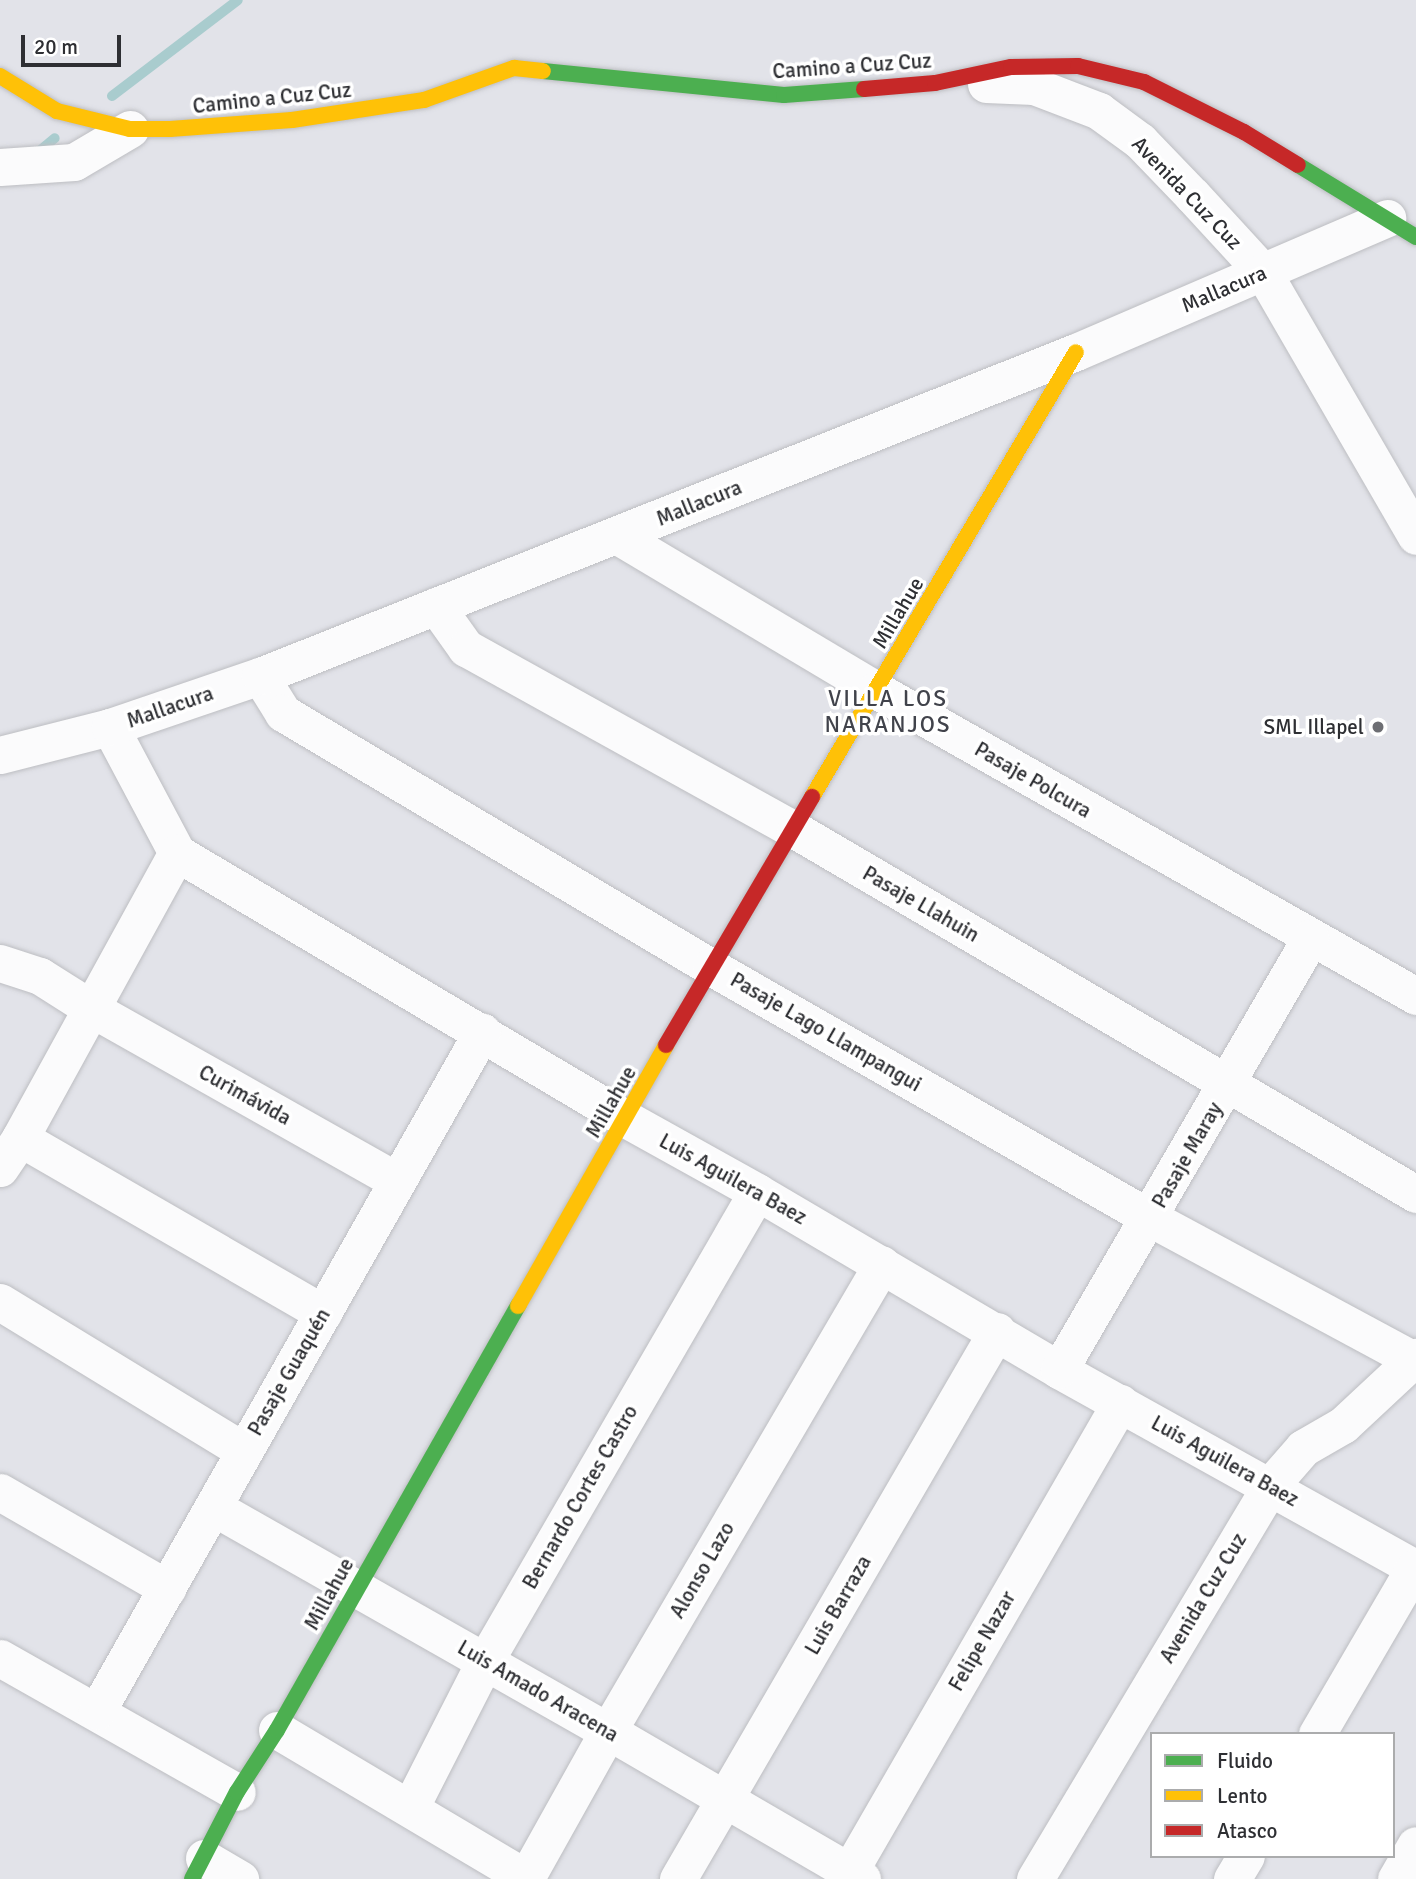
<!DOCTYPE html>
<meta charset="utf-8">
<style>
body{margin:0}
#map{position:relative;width:1416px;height:1879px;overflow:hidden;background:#e2e3e9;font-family:Signika,sans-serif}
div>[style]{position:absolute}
.stream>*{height:10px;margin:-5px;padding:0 5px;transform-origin:5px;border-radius:5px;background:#a9ccce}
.roads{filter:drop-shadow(0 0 2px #bdbec2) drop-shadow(0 0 2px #bdbec2)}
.street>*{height:37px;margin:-18.5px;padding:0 18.5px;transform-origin:18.5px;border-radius:18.5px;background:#fbfbfc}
.fast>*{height:16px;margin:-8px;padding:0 8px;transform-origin:8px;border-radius:8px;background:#4caf50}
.slow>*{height:16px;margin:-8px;padding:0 8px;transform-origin:8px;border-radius:8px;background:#ffc107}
.jam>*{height:16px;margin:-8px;padding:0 8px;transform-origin:8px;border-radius:8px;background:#c62828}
.dots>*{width:19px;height:19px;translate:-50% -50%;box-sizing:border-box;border:4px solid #fff;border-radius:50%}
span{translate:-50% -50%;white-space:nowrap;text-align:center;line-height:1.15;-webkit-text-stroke:7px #fff;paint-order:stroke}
.street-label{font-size:21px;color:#2e2f33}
.poi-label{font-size:21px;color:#2e2f33}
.right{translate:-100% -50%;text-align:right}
.neighbourhood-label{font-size:23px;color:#41434b;letter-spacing:2px}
.legend{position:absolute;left:1150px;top:1732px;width:245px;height:126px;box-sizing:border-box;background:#fff;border:2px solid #abacad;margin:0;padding:9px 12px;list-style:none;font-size:21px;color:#2e2f33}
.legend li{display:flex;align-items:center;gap:14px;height:35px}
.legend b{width:35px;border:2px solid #abacad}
.scale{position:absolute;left:21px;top:35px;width:100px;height:32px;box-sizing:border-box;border:4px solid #2e2f33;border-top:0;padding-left:9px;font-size:21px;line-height:24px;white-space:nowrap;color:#2e2f33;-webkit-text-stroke:5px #fff;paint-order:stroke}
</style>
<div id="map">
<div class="stream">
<i style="left:112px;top:96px;width:158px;rotate:-37.3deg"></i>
<i style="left:37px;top:153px;width:23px;rotate:-40deg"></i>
</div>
<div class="roads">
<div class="street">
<i style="left:986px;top:84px;width:48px;rotate:2.4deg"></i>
<i style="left:1034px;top:86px;width:70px;rotate:21deg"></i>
<i style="left:1099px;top:111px;width:51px;rotate:36.2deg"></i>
<i style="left:1140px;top:141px;width:76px;rotate:46.1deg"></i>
<i style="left:1193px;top:196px;width:103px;rotate:47.4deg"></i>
<i style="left:1263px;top:272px;width:305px;rotate:59.9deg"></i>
<i style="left:0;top:167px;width:74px;rotate:-3.9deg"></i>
<i style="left:74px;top:162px;width:65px;rotate:-30.5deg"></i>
<i style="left:618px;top:536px;width:300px;rotate:30.8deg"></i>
<i style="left:876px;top:690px;width:621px;rotate:29.54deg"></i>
<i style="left:436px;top:606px;width:52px;rotate:54.5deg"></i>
<i style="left:466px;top:648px;width:376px;rotate:29deg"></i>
<i style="left:795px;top:830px;width:720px;rotate:30.38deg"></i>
<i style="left:260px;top:676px;width:44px;rotate:58.1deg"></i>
<i style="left:283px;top:713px;width:498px;rotate:30.7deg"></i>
<i style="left:711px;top:967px;width:506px;rotate:29.76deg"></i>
<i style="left:1150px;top:1218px;width:300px;rotate:28.3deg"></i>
<i style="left:110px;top:727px;width:143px;rotate:62deg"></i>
<i style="left:177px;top:853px;width:522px;rotate:30.64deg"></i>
<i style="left:626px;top:1119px;width:150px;rotate:29.1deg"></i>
<i style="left:757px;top:1192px;width:351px;rotate:30.5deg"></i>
<i style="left:1059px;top:1370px;width:409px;rotate:29.1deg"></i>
<i style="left:0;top:755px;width:114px;rotate:-14.3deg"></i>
<i style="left:110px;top:727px;width:158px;rotate:-18.8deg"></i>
<i style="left:260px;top:676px;width:878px;rotate:-21.66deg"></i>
<i style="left:1076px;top:352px;width:339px;rotate:-23.3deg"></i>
<i style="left:0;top:963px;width:42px;rotate:18deg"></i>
<i style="left:40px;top:976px;width:62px;rotate:32.4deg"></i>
<i style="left:92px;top:1009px;width:350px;rotate:29.4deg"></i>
<i style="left:20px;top:1138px;width:350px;rotate:30deg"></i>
<i style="left:0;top:1168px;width:36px;rotate:-56deg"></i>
<i style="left:20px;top:1138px;width:325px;rotate:-61.2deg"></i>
<i style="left:0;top:1302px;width:286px;rotate:31.4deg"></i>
<i style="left:1059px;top:1370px;width:500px;rotate:-59.8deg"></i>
<i style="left:0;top:1492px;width:193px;rotate:29.9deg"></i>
<i style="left:213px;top:1507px;width:454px;rotate:29.6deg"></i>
<i style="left:608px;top:1731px;width:294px;rotate:30.2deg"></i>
<i style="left:0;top:1658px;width:272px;rotate:29.5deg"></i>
<i style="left:97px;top:1711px;width:781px;rotate:-60.45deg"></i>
<i style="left:277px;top:1730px;width:292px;rotate:30.7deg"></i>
<i style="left:1317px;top:1734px;width:192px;rotate:-59.7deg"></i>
<i style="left:410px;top:1808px;width:165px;rotate:-63deg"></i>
<i style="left:485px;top:1661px;width:542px;rotate:-59.89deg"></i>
<i style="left:204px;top:1858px;width:42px;rotate:30.3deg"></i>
<i style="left:526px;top:1878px;width:168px;rotate:-60.8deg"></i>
<i style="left:608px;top:1731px;width:541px;rotate:-59.6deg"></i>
<i style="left:678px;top:1879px;width:634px;rotate:-59.8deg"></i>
<i style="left:845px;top:1879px;width:550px;rotate:-59.98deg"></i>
<i style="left:1035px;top:1879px;width:458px;rotate:-59.1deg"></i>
<i style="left:1270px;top:1486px;width:50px;rotate:-49deg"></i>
<i style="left:1303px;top:1448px;width:46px;rotate:-29.9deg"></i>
<i style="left:1343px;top:1425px;width:100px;rotate:-43deg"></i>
<i style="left:1232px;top:1879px;width:27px;rotate:-59deg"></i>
<i style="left:1396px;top:1879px;width:39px;rotate:-60deg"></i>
</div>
<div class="fast">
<i style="left:543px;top:71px;width:242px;rotate:5.7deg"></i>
<i style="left:784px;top:95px;width:80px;rotate:-4.3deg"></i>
<i style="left:1298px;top:165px;width:138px;rotate:31.4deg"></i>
<i style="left:192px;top:1879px;width:98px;rotate:-62.7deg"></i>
<i style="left:237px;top:1792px;width:74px;rotate:-57.2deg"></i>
<i style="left:277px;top:1730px;width:488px;rotate:-60.4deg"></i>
</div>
<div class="slow">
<i style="left:0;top:76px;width:67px;rotate:31.6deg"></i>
<i style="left:57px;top:111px;width:75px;rotate:13.9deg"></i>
<i style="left:130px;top:129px;width:40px"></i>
<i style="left:170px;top:129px;width:122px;rotate:-4.2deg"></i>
<i style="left:292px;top:120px;width:134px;rotate:-8.6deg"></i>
<i style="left:424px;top:100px;width:96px;rotate:-19.6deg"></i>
<i style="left:514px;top:68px;width:29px;rotate:6deg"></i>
<i style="left:812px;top:797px;width:517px;rotate:-59.32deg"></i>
<i style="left:518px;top:1306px;width:300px;rotate:-60.4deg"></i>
</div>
<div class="jam">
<i style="left:864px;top:89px;width:71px;rotate:-4.8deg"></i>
<i style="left:935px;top:83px;width:78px;rotate:-11.9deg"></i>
<i style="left:1011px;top:67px;width:67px;rotate:-0.9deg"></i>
<i style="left:1078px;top:66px;width:68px;rotate:13.6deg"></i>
<i style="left:1144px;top:82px;width:112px;rotate:26.6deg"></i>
<i style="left:1244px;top:132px;width:63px;rotate:31.4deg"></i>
<i style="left:666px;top:1045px;width:288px;rotate:-59.5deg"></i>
</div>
</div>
<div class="dots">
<i style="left:1378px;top:727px;background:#6d6e73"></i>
</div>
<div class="street-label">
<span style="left:852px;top:66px;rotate:-4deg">Camino a Cuz Cuz</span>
<span style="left:272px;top:98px;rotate:-6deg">Camino a Cuz Cuz</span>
<span style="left:1187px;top:193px;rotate:46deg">Avenida Cuz Cuz</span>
<span style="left:1224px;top:289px;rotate:-23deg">Mallacura</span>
<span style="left:699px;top:503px;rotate:-22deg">Mallacura</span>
<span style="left:898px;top:613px;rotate:-59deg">Millahue</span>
<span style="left:170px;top:707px;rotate:-19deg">Mallacura</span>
<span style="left:1033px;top:780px;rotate:30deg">Pasaje Polcura</span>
<span style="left:921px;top:904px;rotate:30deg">Pasaje Llahuin</span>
<span style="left:826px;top:1032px;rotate:30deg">Pasaje Lago Llampangui</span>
<span style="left:245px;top:1095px;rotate:29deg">Curimávida</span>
<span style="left:611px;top:1102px;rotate:-60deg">Millahue</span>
<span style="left:1187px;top:1155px;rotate:-60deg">Pasaje Maray</span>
<span style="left:733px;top:1179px;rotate:29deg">Luis Aguilera Baez</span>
<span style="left:289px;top:1372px;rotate:-60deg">Pasaje Guaquén</span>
<span style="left:1225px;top:1461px;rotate:29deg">Luis Aguilera Baez</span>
<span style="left:580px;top:1497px;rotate:-60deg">Bernardo Cortes Castro</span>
<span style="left:702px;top:1570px;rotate:-60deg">Alonso Lazo</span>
<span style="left:329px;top:1594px;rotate:-61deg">Millahue</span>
<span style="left:1203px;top:1598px;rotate:-59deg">Avenida Cuz Cuz</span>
<span style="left:838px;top:1605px;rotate:-60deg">Luis Barraza</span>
<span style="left:982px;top:1641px;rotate:-60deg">Felipe Nazar</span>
<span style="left:538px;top:1691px;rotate:30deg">Luis Amado Aracena</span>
</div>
<div class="poi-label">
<span class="right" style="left:1364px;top:727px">SML Illapel</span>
</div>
<div class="neighbourhood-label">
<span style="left:888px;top:712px">VILLA LOS<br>NARANJOS</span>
</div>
<ul class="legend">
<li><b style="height:9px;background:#4caf50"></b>Fluido</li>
<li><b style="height:9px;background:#ffc107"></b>Lento</li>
<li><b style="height:9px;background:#c62828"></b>Atasco</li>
</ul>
<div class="scale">20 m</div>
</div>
